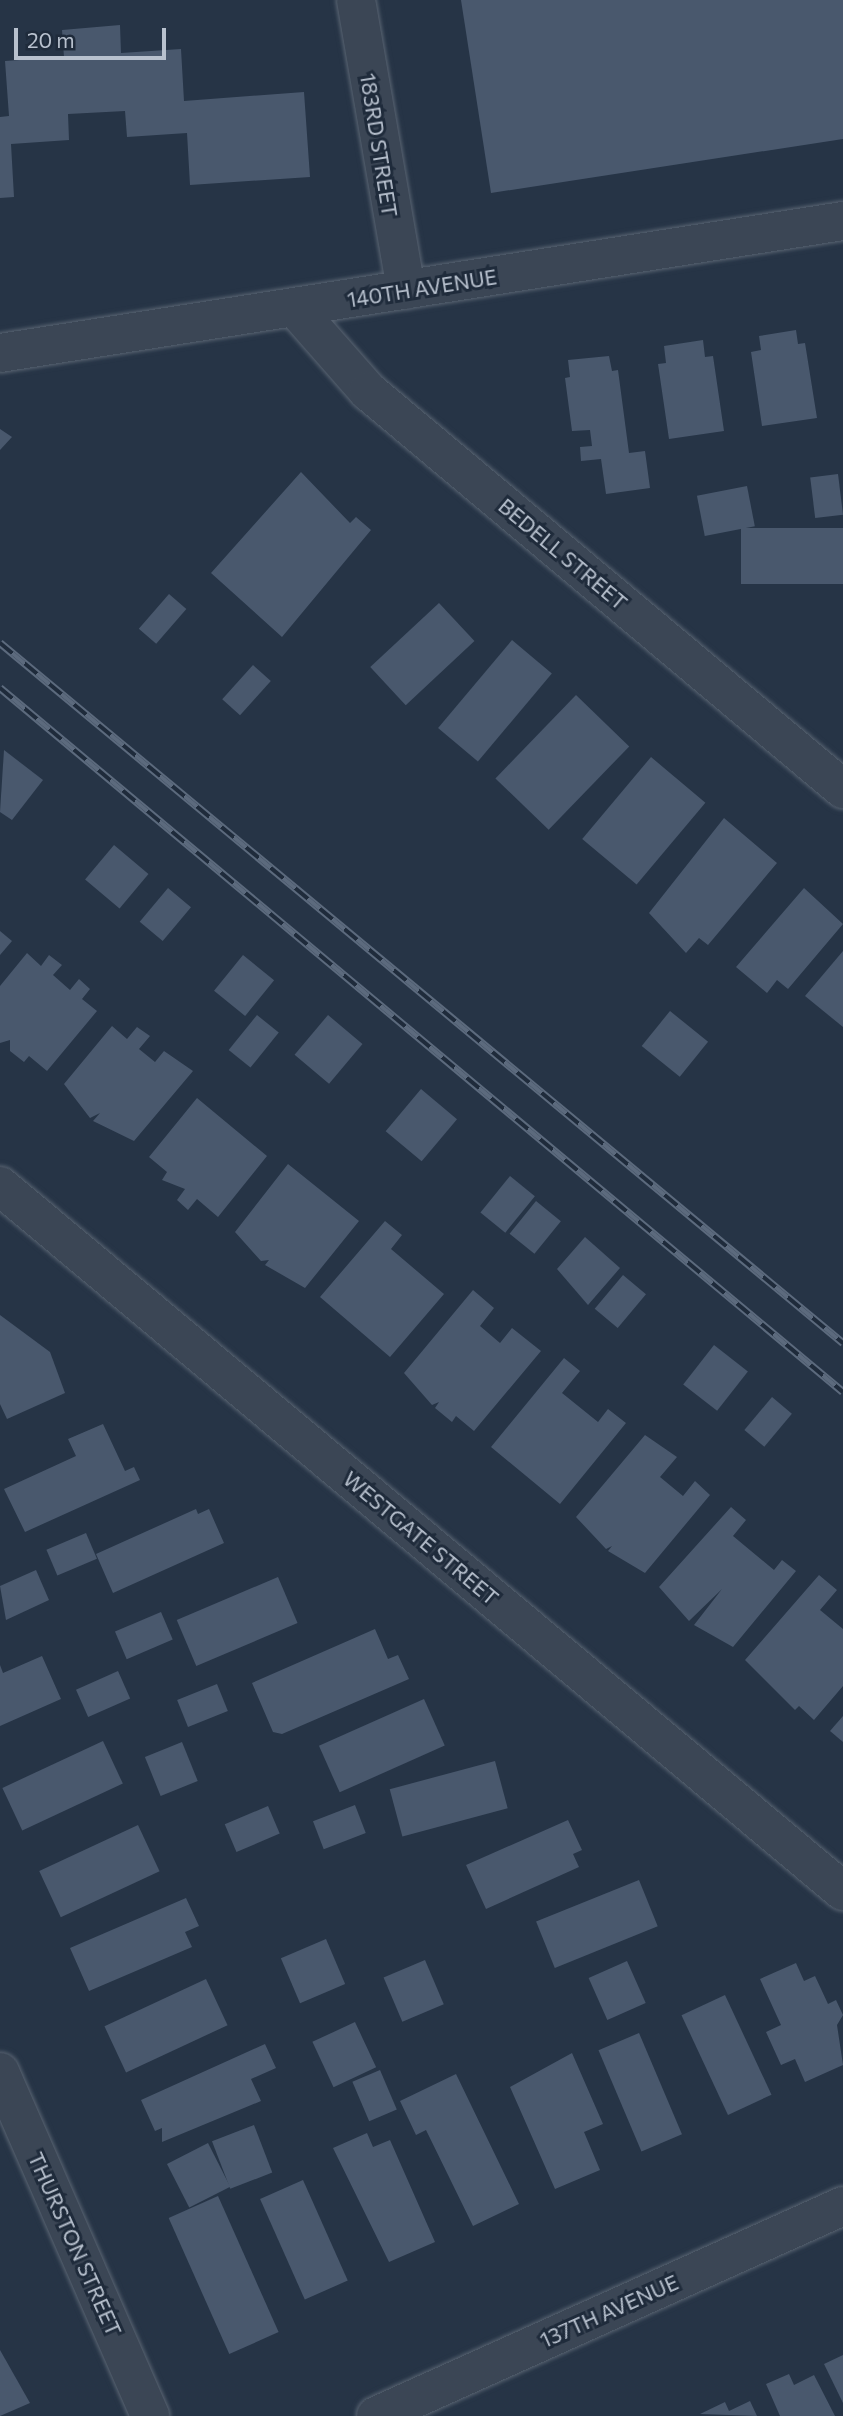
<!DOCTYPE html>
<style>
body{margin:0}
#map{position:relative;width:843px;height:2416px;overflow:hidden;background:#263446;font-family:Commissioner,sans-serif}
div>[style]{position:absolute}
.building>*{inset:0;background:#49586d;transform-origin:0 0}
.roads{filter:drop-shadow(0 0 2px #596472) drop-shadow(0 0 2px #596472)}
.minor>*{height:38px;margin:-19px;padding:0 19px;transform-origin:19px;border-radius:19px;background:#3b4655}
.rail>*{height:8px;margin-top:-4px;transform-origin:0;background:repeating-linear-gradient(90deg,#1f2b3b 0 16px,#5c6a7d 0 32px);box-sizing:border-box;border-block:2px solid #5c6a7d}
span{translate:-50% -50%;white-space:nowrap;text-align:center;line-height:1.15;-webkit-text-stroke:6px #1f2b3b;paint-order:stroke}
.street-label{font-size:21px;color:#b8c1ce}
.scale{position:absolute;left:14px;top:28px;width:152px;height:32px;box-sizing:border-box;border:4px solid #b8c1ce;border-top:0;padding-left:9px;font-size:21px;line-height:24px;white-space:nowrap;color:#b8c1ce;-webkit-text-stroke:5px #1f2b3b;paint-order:stroke}
</style>
<div id="map">
<div class="building">
<i style="clip-path:polygon(461px 0,843px 0,843px 139px,491px 193px)"></i>
<i style="clip-path:polygon(120px 25px,121px 53px,181px 49px,184px 101px,304px 92px,310px 177px,190px 185px,187px 133px,127px 137px,125px 111px,68px 114px,69px 140px,11px 144px,14px 197px,0 198px,0 117px,9px 116px,5px 61px,64px 57px,62px 30px)"></i>
<i style="clip-path:polygon(796px 330px,798px 344px,805px 343px,817px 418px,762px 426px,751px 352px,761px 350px,759px 336px)"></i>
<i style="clip-path:polygon(703px 340px,705px 357px,713px 356px,724px 431px,669px 439px,658px 364px,666px 363px,664px 346px)"></i>
<i style="clip-path:polygon(609px 356px,612px 371px,618px 370px,629px 453px,645px 451px,650px 488px,606px 494px,601px 459px,581px 461px,580px 447px,592px 446px,590px 430px,572px 431px,565px 378px,570px 377px,568px 360px)"></i>
<i style="clip-path:polygon(0 429px,12px 437px,0 450px)"></i>
<i style="clip-path:polygon(301px 472px,350px 523px,356px 517px,371px 530px,282px 637px,211px 573px)"></i>
<i style="left:838px;top:474px;width:41px;height:28px;rotate:83deg"></i>
<i style="left:747px;top:486px;width:41px;height:51px;rotate:79deg"></i>
<i style="left:843px;top:528px;width:56px;height:102px;rotate:90deg"></i>
<i style="left:169px;top:594px;width:23px;height:46px;rotate:41deg"></i>
<i style="left:439px;top:603px;width:52px;height:94px;rotate:47deg"></i>
<i style="left:512px;top:640px;width:52px;height:115px;rotate:40deg"></i>
<i style="left:253px;top:665px;width:24px;height:46px;rotate:42deg"></i>
<i style="left:576px;top:695px;width:74px;height:116px;rotate:44deg"></i>
<i style="clip-path:polygon(4px 750px,43px 780px,12px 820px,0 812px)"></i>
<i style="left:651px;top:757px;width:71px;height:107px;rotate:40deg"></i>
<i style="clip-path:polygon(724px 818px,777px 863px,708px 945px,699px 938px,686px 953px,649px 913px)"></i>
<i style="left:114px;top:845px;width:45px;height:45px;rotate:40deg"></i>
<i style="left:168px;top:888px;width:30px;height:44px;rotate:40deg"></i>
<i style="clip-path:polygon(804px 888px,843px 924px,788px 989px,777px 980px,767px 993px,736px 967px)"></i>
<i style="clip-path:polygon(0 931px,12px 941px,0 955px)"></i>
<i style="clip-path:polygon(843px 951px,843px 1027px,805px 996px)"></i>
<i style="clip-path:polygon(27px 953px,41px 966px,49px 955px,62px 965px,53px 975px,70px 990px,79px 979px,90px 989px,82px 999px,97px 1011px,47px 1071px,29px 1056px,24px 1062px,10px 1051px,10px 1040px,0 1043px,0 986px)"></i>
<i style="left:243px;top:955px;width:40px;height:46px;rotate:39deg"></i>
<i style="left:670px;top:1011px;width:49px;height:45px;rotate:39deg"></i>
<i style="left:257px;top:1015px;width:28px;height:45px;rotate:39deg"></i>
<i style="left:328px;top:1015px;width:45px;height:52px;rotate:40deg"></i>
<i style="clip-path:polygon(112px 1026px,127px 1039px,137px 1027px,150px 1036px,139px 1049px,155px 1062px,164px 1051px,193px 1071px,134px 1141px,93px 1121px,100px 1113px,90px 1118px,64px 1084px)"></i>
<i style="left:421px;top:1089px;width:47px;height:55px;rotate:40deg"></i>
<i style="clip-path:polygon(197px 1098px,267px 1156px,218px 1217px,197px 1199px,188px 1210px,177px 1200px,185px 1189px,162px 1180px,167px 1172px,149px 1157px)"></i>
<i style="clip-path:polygon(288px 1164px,359px 1221px,305px 1288px,265px 1265px,269px 1260px,261px 1261px,235px 1232px)"></i>
<i style="left:510px;top:1176px;width:32px;height:47px;rotate:39deg"></i>
<i style="left:536px;top:1201px;width:32px;height:42px;rotate:39deg"></i>
<i style="clip-path:polygon(385px 1221px,402px 1235px,391px 1249px,444px 1294px,390px 1357px,320px 1297px)"></i>
<i style="clip-path:polygon(585px 1237px,620px 1268px,588px 1305px,557px 1269px)"></i>
<i style="left:623px;top:1275px;width:30px;height:44px;rotate:40deg"></i>
<i style="clip-path:polygon(473px 1290px,494px 1308px,480px 1326px,500px 1343px,512px 1328px,541px 1351px,474px 1431px,456px 1416px,452px 1422px,435px 1408px,439px 1402px,432px 1405px,404px 1373px)"></i>
<i style="clip-path:polygon(0 1315px,50px 1352px,65px 1393px,7px 1419px,0 1404px)"></i>
<i style="left:714px;top:1345px;width:43px;height:50px;rotate:38deg"></i>
<i style="clip-path:polygon(564px 1358px,580px 1371px,562px 1393px,598px 1422px,608px 1409px,626px 1423px,560px 1504px,491px 1447px)"></i>
<i style="left:772px;top:1397px;width:26px;height:43px;rotate:40deg"></i>
<i style="clip-path:polygon(103px 1424px,125px 1471px,134px 1467px,140px 1480px,25px 1532px,4px 1489px,76px 1456px,68px 1439px)"></i>
<i style="clip-path:polygon(645px 1435px,677px 1457px,660px 1477px,683px 1496px,695px 1481px,710px 1495px,645px 1573px,608px 1551px,612px 1546px,606px 1549px,576px 1517px)"></i>
<i style="clip-path:polygon(731px 1507px,746px 1520px,733px 1536px,774px 1570px,782px 1560px,796px 1571px,733px 1647px,694px 1625px,722px 1589px,689px 1621px,659px 1587px)"></i>
<i style="clip-path:polygon(196px 1509px,198px 1514px,209px 1509px,224px 1543px,113px 1593px,96px 1554px)"></i>
<i style="left:86px;top:1533px;width:28px;height:43px;rotate:67deg"></i>
<i style="clip-path:polygon(36px 1570px,49px 1600px,6px 1620px,0 1586px)"></i>
<i style="clip-path:polygon(819px 1575px,837px 1590px,820px 1610px,843px 1629px,843px 1686px,814px 1720px,799px 1706px,795px 1710px,745px 1660px)"></i>
<i style="left:278px;top:1577px;width:50px;height:110px;rotate:67deg"></i>
<i style="left:161px;top:1612px;width:30px;height:50px;rotate:67deg"></i>
<i style="clip-path:polygon(375px 1629px,388px 1659px,398px 1655px,409px 1679px,282px 1734px,273px 1732px,252px 1683px)"></i>
<i style="clip-path:polygon(42px 1656px,61px 1699px,0 1726px,0 1665px,3px 1673px)"></i>
<i style="left:118px;top:1671px;width:30px;height:46px;rotate:66deg"></i>
<i style="left:217px;top:1684px;width:29px;height:43px;rotate:68deg"></i>
<i style="left:424px;top:1699px;width:51px;height:115px;rotate:66deg"></i>
<i style="clip-path:polygon(843px 1716px,843px 1742px,830px 1731px)"></i>
<i style="left:103px;top:1741px;width:47px;height:111px;rotate:65deg"></i>
<i style="left:182px;top:1742px;width:42px;height:40px;rotate:68deg"></i>
<i style="left:495px;top:1761px;width:49px;height:109px;rotate:75deg"></i>
<i style="left:355px;top:1805px;width:30px;height:45px;rotate:69deg"></i>
<i style="left:268px;top:1806px;width:30px;height:47px;rotate:67deg"></i>
<i style="clip-path:polygon(568px 1820px,582px 1850px,573px 1854px,579px 1867px,486px 1909px,466px 1865px)"></i>
<i style="left:138px;top:1825px;width:51px;height:109px;rotate:65deg"></i>
<i style="left:639px;top:1880px;width:50px;height:111px;rotate:68deg"></i>
<i style="clip-path:polygon(186px 1898px,199px 1926px,185px 1932px,192px 1947px,89px 1991px,70px 1948px)"></i>
<i style="left:326px;top:1939px;width:49px;height:49px;rotate:67deg"></i>
<i style="left:425px;top:1960px;width:48px;height:45px;rotate:67deg"></i>
<i style="left:627px;top:1961px;width:46px;height:42px;rotate:66deg"></i>
<i style="clip-path:polygon(796px 1963px,804px 1981px,815px 1976px,828px 2004px,836px 2000px,843px 2015px,837px 2025px,843px 2065px,805px 2082px,795px 2059px,781px 2065px,766px 2032px,781px 2025px,760px 1979px)"></i>
<i style="left:206px;top:1979px;width:51px;height:112px;rotate:65deg"></i>
<i style="left:725px;top:1995px;width:110px;height:48px;rotate:65deg"></i>
<i style="left:355px;top:2022px;width:50px;height:47px;rotate:65deg"></i>
<i style="left:639px;top:2033px;width:110px;height:44px;rotate:67deg"></i>
<i style="clip-path:polygon(265px 2044px,276px 2068px,251px 2079px,261px 2101px,162px 2142px,162px 2128px,155px 2131px,141px 2100px)"></i>
<i style="clip-path:polygon(572px 2053px,603px 2124px,584px 2132px,600px 2170px,555px 2189px,510px 2087px)"></i>
<i style="left:380px;top:2070px;width:43px;height:30px;rotate:67deg"></i>
<i style="clip-path:polygon(456px 2074px,519px 2204px,473px 2226px,426px 2130px,416px 2135px,400px 2101px)"></i>
<i style="left:254px;top:2125px;width:51px;height:45px;rotate:69deg"></i>
<i style="clip-path:polygon(367px 2133px,373px 2147px,390px 2140px,435px 2242px,389px 2262px,333px 2148px)"></i>
<i style="left:208px;top:2143px;width:49px;height:46px;rotate:63deg"></i>
<i style="left:303px;top:2180px;width:110px;height:47px;rotate:66deg"></i>
<i style="left:218px;top:2196px;width:149px;height:54px;rotate:66deg"></i>
<i style="clip-path:polygon(0 2350px,30px 2403px,0 2416px)"></i>
<i style="clip-path:polygon(843px 2355px,843px 2403px,824px 2364px)"></i>
<i style="clip-path:polygon(789px 2374px,794px 2385px,814px 2375px,835px 2416px,780px 2416px,766px 2384px)"></i>
<i style="clip-path:polygon(750px 2401px,757px 2416px,700px 2414px,725px 2402px,729px 2411px)"></i>
</div>
<div class="roads">
<div class="minor">
<i style="left:356px;top:0;width:294px;rotate:80.2deg"></i>
<i style="left:295px;top:308px;width:111px;rotate:48.7deg"></i>
<i style="left:368px;top:391px;width:620px;rotate:39.96deg"></i>
<i style="left:0;top:353px;width:853px;rotate:-8.9deg"></i>
<i style="left:0;top:1186px;width:1099px;rotate:39.91deg"></i>
<i style="left:0;top:2072px;width:375px;rotate:66.4deg"></i>
<i style="left:376px;top:2416px;width:512px;rotate:-24.21deg"></i>
</div>
</div>
<div class="rail">
<i style="left:0;top:643px;width:1096px;rotate:39.71deg"></i>
<i style="left:0;top:688px;width:1098px;rotate:39.87deg"></i>
</div>
<div class="street-label">
<span style="left:379px;top:145px;rotate:81deg">183RD STREET</span>
<span style="left:422px;top:288px;rotate:-9deg">140TH AVENUE</span>
<span style="left:563px;top:554px;rotate:40deg">BEDELL STREET</span>
<span style="left:421px;top:1538px;rotate:40deg">WESTGATE STREET</span>
<span style="left:75px;top:2244px;rotate:66deg">THURSTON STREET</span>
<span style="left:609px;top:2311px;rotate:-24deg">137TH AVENUE</span>
</div>
<div class="scale">20 m</div>
</div>
